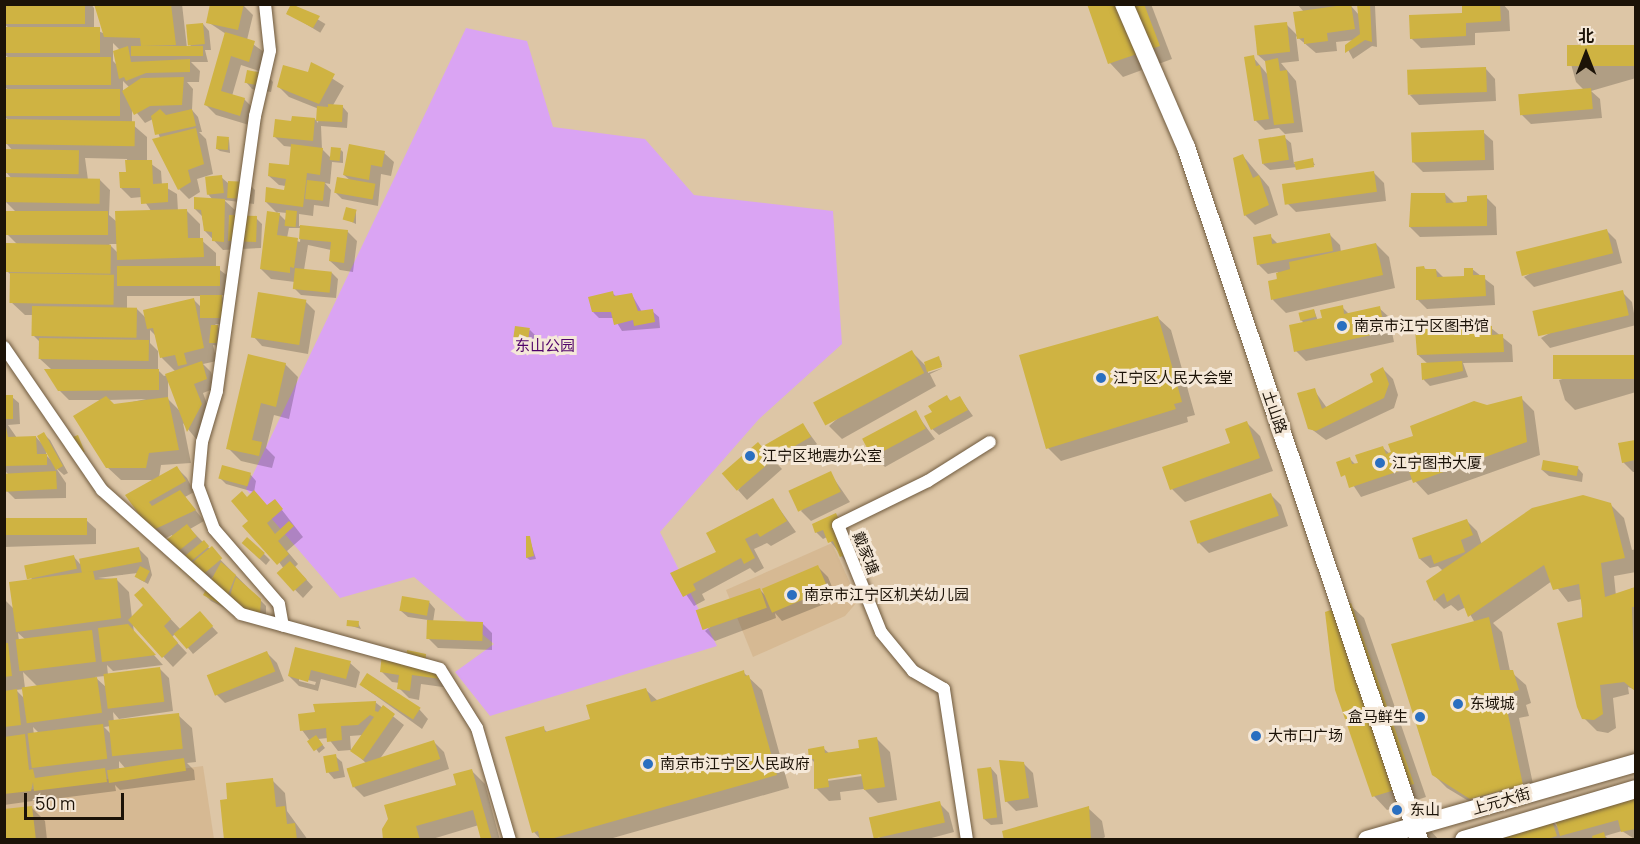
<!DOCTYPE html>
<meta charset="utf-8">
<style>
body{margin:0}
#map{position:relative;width:1640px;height:844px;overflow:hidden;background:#ddc6a6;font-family:Manrope,"Noto Sans SC",sans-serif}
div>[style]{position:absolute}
.built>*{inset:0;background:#d6b993}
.green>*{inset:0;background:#daa4f3}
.shadow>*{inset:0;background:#0003;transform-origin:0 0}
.building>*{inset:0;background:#cfb342;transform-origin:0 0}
.roads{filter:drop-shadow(0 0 2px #6f5a3e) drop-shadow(0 0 2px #6f5a3e)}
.street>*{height:12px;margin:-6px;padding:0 6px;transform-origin:6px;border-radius:6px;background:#fff}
.secondary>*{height:18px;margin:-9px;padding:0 9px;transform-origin:9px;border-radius:9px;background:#fff}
.dots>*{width:16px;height:16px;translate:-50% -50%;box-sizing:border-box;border:3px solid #f5e8d8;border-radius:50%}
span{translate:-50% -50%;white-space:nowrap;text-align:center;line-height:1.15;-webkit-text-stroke:6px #f5e8d8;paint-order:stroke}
.poi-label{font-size:15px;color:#1c1308}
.left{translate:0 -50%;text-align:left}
.right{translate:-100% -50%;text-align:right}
.park-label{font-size:15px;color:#500369}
.street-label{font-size:15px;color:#1c1308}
.frame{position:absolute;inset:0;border:6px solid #1c1308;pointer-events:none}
.north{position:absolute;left:1556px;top:24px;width:60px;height:60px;-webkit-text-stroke:4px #f5e8d8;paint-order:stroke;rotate:0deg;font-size:16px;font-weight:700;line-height:24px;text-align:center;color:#1c1308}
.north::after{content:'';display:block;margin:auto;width:21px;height:27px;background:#1c1308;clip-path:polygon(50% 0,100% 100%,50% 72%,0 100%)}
.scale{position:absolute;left:24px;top:793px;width:100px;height:27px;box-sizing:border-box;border:3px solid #1c1308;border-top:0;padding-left:8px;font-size:18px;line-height:21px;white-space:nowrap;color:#1c1308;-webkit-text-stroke:4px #f5e8d8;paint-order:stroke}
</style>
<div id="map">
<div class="built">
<i style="clip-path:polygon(832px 543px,858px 601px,845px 616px,753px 657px,726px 590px)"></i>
<i style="clip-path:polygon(203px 766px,214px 839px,5px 839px,4px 793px)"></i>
</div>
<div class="green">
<i style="clip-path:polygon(466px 28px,527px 41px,553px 127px,645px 139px,694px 195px,833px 211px,842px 344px,759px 419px,660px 532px,717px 646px,490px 716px,455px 672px,494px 644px,414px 577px,340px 598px,246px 489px)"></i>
</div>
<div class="shadow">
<i style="clip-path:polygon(evenodd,4px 4px,91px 4px,94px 8px,94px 29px,105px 34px,96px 4px,182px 4px,187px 48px,193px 48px,189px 44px,203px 24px,209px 31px,211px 50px,205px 50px,208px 62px,191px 62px,200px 71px,199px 82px,187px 82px,193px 89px,192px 110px,198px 117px,202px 132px,199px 132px,206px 139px,213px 174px,197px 179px,200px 192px,189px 199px,179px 189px,153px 119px,145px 123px,132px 107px,132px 124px,147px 137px,147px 161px,161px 171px,162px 185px,177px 194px,178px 211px,186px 210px,200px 224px,200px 239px,216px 253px,216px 267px,229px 277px,229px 295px,220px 295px,228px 303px,228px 316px,208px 317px,228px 319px,228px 324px,215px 324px,220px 329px,219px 346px,213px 345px,217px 361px,203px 364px,211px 372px,216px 388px,203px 393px,211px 415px,197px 440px,183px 423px,191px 463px,161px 465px,159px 478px,177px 468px,187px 478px,194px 492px,185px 497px,204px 521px,190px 529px,266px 606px,266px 620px,230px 611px,211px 601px,205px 595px,215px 575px,202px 587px,187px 574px,172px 535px,162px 540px,128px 496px,155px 480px,121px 480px,107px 467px,102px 400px,69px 400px,59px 390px,52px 370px,40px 359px,40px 342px,33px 335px,34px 315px,25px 315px,11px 302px,12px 276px,7px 271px,17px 244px,7px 234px,17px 213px,5px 201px,12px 179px,6px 172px,13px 151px,6px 143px,9px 121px,4px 116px,8px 90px,4px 86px,4px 58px,9px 58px,4px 54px,4px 28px,9px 28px,4px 24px,4px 4px,113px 43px,120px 50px,118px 66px,113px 61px,113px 43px,4px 4px,123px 81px,130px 88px,123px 93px,123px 81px,4px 4px,85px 158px,127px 159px,128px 173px,121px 188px,131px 198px,142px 197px,151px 211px,117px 222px,109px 215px,110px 190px,100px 180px,88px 180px,85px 158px,4px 4px,109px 244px,118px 244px,118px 253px,109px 244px,4px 4px,127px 296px,202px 296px,202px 308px,193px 299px,146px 318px,137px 309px,127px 309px,127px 296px,4px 4px,150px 330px,157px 337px,162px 358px,176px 372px,164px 376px,158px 370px,158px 351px,150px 343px,150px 330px,4px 4px,168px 380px,180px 411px,168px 399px,168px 380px,4px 4px,146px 399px,114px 406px,108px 400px,146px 399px)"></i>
<i style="left:292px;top:4px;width:39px;height:10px;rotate:31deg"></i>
<i style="clip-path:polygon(1088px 4px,1151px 4px,1172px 59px,1123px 77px,1110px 63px)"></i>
<i style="clip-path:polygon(1297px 4px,1351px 6px,1359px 15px,1358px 4px,1379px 4px,1375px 6px,1377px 47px,1372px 46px,1353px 59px,1346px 46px,1355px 40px,1336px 42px,1337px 51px,1316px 53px,1296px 36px,1299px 61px,1281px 63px,1296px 81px,1303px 132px,1285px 134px,1279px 128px,1265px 130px,1255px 120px,1253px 57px,1268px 75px,1267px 63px,1258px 55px,1286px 24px,1298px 36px,1304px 12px)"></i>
<i style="clip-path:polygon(1463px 4px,1503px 4px,1509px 11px,1510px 31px,1475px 33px,1475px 45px,1421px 48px,1411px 38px,1464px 14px)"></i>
<i style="clip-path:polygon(243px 5px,253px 15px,247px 40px,264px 52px,259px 71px,241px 65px,232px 96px,244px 99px,254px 109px,249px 125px,216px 115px,206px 105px,226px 34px,208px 22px)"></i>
<i style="clip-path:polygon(1636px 46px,1636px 78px,1591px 91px,1600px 99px,1602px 118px,1531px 124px,1521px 114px,1584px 90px,1576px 82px,1571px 64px)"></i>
<i style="clip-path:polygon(evenodd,311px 65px,344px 86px,332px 107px,342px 106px,348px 113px,347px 128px,321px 126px,322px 149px,331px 158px,341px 150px,343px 152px,343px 163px,332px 162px,330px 184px,325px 183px,331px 190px,329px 207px,314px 205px,313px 216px,299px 214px,299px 226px,347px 231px,357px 241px,353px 272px,340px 270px,330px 261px,331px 250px,308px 245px,304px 270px,332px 273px,338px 279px,336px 298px,301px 295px,295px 289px,295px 282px,271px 279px,261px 269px,278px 214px,266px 202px,286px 191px,286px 186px,279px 185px,269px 176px,290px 167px,293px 147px,284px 146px,274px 136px,293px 123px,315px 119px,318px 123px,319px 109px,289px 97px,279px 87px,309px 74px,311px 65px,277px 212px,287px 213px,287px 222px,277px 212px,311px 65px,289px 228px,301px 228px,300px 242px,287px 238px,289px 228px)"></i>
<i style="clip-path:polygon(1486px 69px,1495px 79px,1496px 101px,1419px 105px,1410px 95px)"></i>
<i style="clip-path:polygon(267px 75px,273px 82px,271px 92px,252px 89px,246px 82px)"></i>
<i style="clip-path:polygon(1483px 132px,1493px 141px,1494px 170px,1423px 172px,1413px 162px)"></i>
<i style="clip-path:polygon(1284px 137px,1291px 143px,1294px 164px,1312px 160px,1315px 165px,1270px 170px,1263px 164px)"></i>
<i style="clip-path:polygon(229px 139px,230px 153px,220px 151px,217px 149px)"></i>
<i style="clip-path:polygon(384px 153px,394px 162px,391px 176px,381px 174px,378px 206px,342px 199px,335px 192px,351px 181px,344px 175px)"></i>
<i style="clip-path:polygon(1243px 156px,1269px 187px,1278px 215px,1255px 225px,1245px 215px)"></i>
<i style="clip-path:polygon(1374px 173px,1384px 183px,1386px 201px,1296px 212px,1286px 202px)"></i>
<i style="clip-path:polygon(221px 177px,228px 183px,248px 183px,255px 190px,254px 204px,224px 200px,235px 210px,234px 217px,256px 218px,262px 224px,261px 248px,223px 250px,205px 231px,202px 216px,195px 209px,213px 200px,208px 194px)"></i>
<i style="clip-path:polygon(1445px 194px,1455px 204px,1486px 197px,1496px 207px,1497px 235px,1420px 237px,1410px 227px)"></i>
<i style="clip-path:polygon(356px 212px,356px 224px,344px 218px)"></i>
<i style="clip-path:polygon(1606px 230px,1616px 240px,1622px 263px,1534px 287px,1524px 277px)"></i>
<i style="clip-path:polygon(1330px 235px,1340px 245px,1341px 252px,1376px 244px,1389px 257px,1395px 288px,1286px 313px,1273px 300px,1278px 272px,1268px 274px,1258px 264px,1270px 236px,1278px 244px)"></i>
<i style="clip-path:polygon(1418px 268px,1436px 270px,1444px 278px,1466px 278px,1472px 269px,1494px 286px,1495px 305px,1427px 309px,1417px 299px)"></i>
<i style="clip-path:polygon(1622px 292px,1632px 302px,1636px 325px,1550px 348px,1541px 338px)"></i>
<i style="clip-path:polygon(612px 293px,617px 297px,632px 295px,642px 312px,652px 311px,659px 317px,660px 328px,622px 331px,614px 318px,599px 318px,593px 312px)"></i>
<i style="clip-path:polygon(305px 301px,315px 311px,308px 354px,262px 346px,253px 336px)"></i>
<i style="clip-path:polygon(1342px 307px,1349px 314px,1379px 308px,1389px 317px,1394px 342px,1306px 361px,1296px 351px,1305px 324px,1301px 320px,1314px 310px,1318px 321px)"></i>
<i style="clip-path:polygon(1157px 317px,1171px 330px,1195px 415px,1187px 417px,1188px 422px,1061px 461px,1048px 448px)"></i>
<i style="clip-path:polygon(1491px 328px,1512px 345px,1513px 362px,1463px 363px,1468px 377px,1430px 386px,1424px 380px,1423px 365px,1428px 364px,1418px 355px)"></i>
<i style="clip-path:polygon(530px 330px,536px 336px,535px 349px,522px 347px,515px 341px)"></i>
<i style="clip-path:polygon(912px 352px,927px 367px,938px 358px,941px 361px,942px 365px,928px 370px,928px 373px,943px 368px,930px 374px,936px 386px,842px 439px,829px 426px)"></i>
<i style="clip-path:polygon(1636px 357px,1636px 392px,1575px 410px,1565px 400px,1559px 380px)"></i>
<i style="clip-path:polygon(285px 364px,298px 377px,289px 419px,274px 415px,266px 448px,275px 457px,272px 468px,241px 461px,228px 448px)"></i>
<i style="clip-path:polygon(1383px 369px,1393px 379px,1398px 395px,1394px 408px,1326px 440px,1310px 428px,1314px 390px,1327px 408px,1375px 383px)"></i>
<i style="clip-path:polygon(evenodd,4px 397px,12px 397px,19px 403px,20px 424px,8px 425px,17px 438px,36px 437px,43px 445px,44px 434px,50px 440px,68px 473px,64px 475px,56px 468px,66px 483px,66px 498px,15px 499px,5px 489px,8px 474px,4px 470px,4px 397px,46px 448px,52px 461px,46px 455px,46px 448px)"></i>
<i style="clip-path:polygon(947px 397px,952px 402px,960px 398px,973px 416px,939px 435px,930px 427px,934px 413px)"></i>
<i style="clip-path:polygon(1521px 398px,1534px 411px,1540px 455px,1428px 495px,1413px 479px,1361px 497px,1338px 462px,1350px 459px,1356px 465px,1383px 448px,1390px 454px)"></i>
<i style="clip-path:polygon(915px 412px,935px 439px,885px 467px,875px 457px)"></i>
<i style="clip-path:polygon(1247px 423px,1260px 436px,1273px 471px,1185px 502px,1172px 489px,1232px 444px)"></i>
<i style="clip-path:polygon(803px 425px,817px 444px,783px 465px,776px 459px)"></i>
<i style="clip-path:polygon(1636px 441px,1636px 472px,1633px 472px,1623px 462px,1619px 444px)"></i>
<i style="clip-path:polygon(768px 454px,782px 469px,747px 500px,738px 490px)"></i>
<i style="clip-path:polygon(1577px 467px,1583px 474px,1582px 482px,1549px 476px,1542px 470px)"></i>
<i style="clip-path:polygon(830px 473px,850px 502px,811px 521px,801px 511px)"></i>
<i style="clip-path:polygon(250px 474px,256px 481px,254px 492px,226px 484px,220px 478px)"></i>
<i style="clip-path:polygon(1271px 495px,1281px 505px,1288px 526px,1209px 553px,1199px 543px)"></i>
<i style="clip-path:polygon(247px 498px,268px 507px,275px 501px,303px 537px,287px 551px,298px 564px,295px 567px,313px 587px,303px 598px,280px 574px,284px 569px,250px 521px)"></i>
<i style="clip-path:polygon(773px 500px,796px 532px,771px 546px,767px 543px,754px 549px,764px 568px,755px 573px,750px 568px,702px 594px,705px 600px,694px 606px,672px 574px,719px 553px)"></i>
<i style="clip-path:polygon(1610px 504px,1624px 518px,1632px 550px,1636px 549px,1636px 572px,1614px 576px,1616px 596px,1632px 596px,1631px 588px,1636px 588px,1636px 690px,1628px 687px,1629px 694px,1613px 698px,1616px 728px,1608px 733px,1597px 731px,1584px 718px,1582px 599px,1568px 602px,1552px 581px,1493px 623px,1502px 632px,1510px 671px,1526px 685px,1531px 703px,1526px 705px,1529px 716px,1519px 718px,1536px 798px,1485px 811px,1447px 788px,1433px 774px,1475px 623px,1466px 607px,1458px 611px,1451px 605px,1444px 609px,1435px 600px,1443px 571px,1438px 566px,1430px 568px,1420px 559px,1414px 539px,1467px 521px,1477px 531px,1482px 545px)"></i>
<i style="clip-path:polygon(836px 515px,842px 521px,847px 563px,827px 537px,823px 539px,816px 532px)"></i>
<i style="clip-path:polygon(86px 520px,96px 529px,96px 544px,4px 547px,4px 522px)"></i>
<i style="clip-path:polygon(529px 537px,536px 559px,530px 560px,527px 558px)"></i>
<i style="clip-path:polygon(evenodd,138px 548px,148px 558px,152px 575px,148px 584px,139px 579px,137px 573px,98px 578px,116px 579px,129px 592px,132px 618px,152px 599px,181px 630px,206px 620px,218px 633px,193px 654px,176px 633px,172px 637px,187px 653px,173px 667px,133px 624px,134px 633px,163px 665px,113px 671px,107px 665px,108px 675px,159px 668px,169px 678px,173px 711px,119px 719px,113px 712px,114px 723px,178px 715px,192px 728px,196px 762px,187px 763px,194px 770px,195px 780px,120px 790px,115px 785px,116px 791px,45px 800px,40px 795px,40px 800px,4px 805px,4px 599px,14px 609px,33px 580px,27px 574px,74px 557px,80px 564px,138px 548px,18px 633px,26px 640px,19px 641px,18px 633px,138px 548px,23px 672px,37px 686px,25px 688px,23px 672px,138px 548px,105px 676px,107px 688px,95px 677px,105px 676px,138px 548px,24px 689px,25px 699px,16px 690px,24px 689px,138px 548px,111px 726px,112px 735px,104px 727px,111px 726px,138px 548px,33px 727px,40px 734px,34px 735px,33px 727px,138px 548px,119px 761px,125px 768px,119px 768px,119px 761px)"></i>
<i style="clip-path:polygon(249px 549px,264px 554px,270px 560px,266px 565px)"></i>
<i style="clip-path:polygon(818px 567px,828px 577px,837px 599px,782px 621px,775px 613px,776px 618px,715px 641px,705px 631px,759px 589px,767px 597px)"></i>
<i style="clip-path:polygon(429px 602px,435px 609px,433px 622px,482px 623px,492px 633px,492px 650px,438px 648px,428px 638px,428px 620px,408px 617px,401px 611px)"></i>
<i style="clip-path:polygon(1350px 605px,1364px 618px,1426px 797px,1387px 810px,1374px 796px)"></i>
<i style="clip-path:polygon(358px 623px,361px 629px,348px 625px)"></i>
<i style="clip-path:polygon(evenodd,296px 649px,350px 663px,360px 672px,356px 688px,321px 679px,318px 691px,299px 686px,289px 676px,296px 649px,299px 678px,316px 682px,315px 685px,299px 681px,299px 678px)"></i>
<i style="clip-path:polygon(267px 653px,277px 663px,284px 681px,225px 703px,215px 693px)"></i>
<i style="clip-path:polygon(425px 656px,450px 688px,421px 684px,419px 700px,409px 698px,399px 688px,400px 683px,392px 682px,382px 672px)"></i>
<i style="clip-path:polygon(743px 672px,762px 690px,789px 788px,606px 840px,541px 840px,534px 832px,543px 728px,548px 733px,592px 720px,646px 690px,658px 701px)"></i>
<i style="clip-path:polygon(361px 685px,419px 709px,428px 719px,422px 729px)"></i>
<i style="clip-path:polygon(375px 702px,404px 725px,379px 760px,434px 742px,444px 752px,449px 769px,364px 797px,354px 787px,367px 764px,352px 750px,363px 735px,350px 736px,351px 750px,338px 751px,328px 738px,318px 739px,325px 748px,319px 753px,302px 730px)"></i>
<i style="clip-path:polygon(evenodd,877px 739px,890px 752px,897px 800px,878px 803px,864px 789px,840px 792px,841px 800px,829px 801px,816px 788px,815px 763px,811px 759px,823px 748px,830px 754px,861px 750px,877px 739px,869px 772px,869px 775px,827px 781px,827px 778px,869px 772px)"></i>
<i style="clip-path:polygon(335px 756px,342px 762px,345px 777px,334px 779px,328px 772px)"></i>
<i style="clip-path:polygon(1023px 763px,1033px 773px,1038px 807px,1016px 811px,1006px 801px)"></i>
<i style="clip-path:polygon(991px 768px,997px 775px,1003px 824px,991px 825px,984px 819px)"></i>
<i style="clip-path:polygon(472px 771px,485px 784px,500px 840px,483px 840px,479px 825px,429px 840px,385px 840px,458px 786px)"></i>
<i style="clip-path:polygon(272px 780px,285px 793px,287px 811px,308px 840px,225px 840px,229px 800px)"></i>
<i style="clip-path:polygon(1636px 799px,1636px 840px,1622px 831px,1605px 836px,1609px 840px,1487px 840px,1551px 820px,1559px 828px,1557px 820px)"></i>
<i style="clip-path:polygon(939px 803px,949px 813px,954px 832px,924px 840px,875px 840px)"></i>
<i style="clip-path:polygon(32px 808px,45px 821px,47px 840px,4px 840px)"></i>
<i style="clip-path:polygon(1088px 808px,1102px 821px,1105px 837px,1100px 840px,1006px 840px)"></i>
<i style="clip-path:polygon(1429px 829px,1439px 840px,1395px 840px)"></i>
</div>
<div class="building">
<i style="left:4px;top:4px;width:81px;height:20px"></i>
<i style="clip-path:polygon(94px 4px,171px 4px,176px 45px,141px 46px,140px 38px,104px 37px)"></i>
<i style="clip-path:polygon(210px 4px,244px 4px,238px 30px,206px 23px)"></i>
<i style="clip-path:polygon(291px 4px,320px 16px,313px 28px,286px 14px)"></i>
<i style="clip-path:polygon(1087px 4px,1144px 4px,1160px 46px,1108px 64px)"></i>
<i style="clip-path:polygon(1351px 4px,1355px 29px,1327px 33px,1328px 41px,1304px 44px,1304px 38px,1297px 39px,1293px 12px)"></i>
<i style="clip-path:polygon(1357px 4px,1370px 4px,1372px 42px,1365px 40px,1345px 53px,1345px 45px,1360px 34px)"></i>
<i style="clip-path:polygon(1462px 4px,1500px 4px,1501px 21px,1466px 23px,1466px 36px,1410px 39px,1409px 15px,1462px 13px)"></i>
<i style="left:1287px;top:22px;width:30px;height:33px;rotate:84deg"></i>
<i style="left:203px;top:23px;width:21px;height:17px;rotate:85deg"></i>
<i style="left:4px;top:27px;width:96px;height:26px"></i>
<i style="clip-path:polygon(225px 32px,255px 41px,249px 62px,231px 56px,221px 91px,245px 98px,240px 116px,204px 105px)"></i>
<i style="left:1635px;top:45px;width:21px;height:68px;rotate:90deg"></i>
<i style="clip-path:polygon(128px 46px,131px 62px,190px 59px,190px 72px,146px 73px,126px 81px,124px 77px,119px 79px,113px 51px)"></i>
<i style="left:203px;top:46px;width:10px;height:72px;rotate:90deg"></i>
<i style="clip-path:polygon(1254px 55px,1256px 66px,1260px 65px,1269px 119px,1254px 121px,1244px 57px)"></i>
<i style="left:4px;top:57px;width:107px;height:28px"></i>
<i style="clip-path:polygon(1278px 58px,1280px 71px,1287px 70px,1294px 123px,1274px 125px,1265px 61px)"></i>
<i style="clip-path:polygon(311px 62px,335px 74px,319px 104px,277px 87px,283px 65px,308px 72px)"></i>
<i style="left:1486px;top:67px;width:25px;height:79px;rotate:88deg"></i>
<i style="left:247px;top:70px;width:20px;height:13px;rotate:11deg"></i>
<i style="clip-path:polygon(184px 77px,182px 105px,150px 106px,134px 115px,122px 91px,141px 78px)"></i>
<i style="left:1591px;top:88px;width:21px;height:73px;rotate:85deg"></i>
<i style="left:4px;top:89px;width:116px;height:27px"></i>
<i style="clip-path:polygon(328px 104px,343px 105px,342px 122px,316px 121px,317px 106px,328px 107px)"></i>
<i style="clip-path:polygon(160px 109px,166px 115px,192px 109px,196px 126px,155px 135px,151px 116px)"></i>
<i style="clip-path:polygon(292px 116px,315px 118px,313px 141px,273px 137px,275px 119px,291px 121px)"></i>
<i style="left:4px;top:119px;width:131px;height:25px;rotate:1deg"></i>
<i style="clip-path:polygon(196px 128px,204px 164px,188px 170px,191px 182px,178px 190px,152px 139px)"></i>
<i style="left:1484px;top:130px;width:30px;height:73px;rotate:88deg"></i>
<i style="left:1285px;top:135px;width:25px;height:27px;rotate:81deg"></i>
<i style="left:217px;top:136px;width:12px;height:13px;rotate:5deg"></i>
<i style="clip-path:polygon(291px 144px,323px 148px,320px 175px,307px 173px,303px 207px,265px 202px,266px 187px,284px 190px,286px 179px,268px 176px,269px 163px,289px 165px)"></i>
<i style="clip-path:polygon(349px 144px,385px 151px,382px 167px,371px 165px,369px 180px,343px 175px)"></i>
<i style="left:331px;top:147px;width:10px;height:13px;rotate:6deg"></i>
<i style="left:5px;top:149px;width:74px;height:24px;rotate:1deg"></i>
<i style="clip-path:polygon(1243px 154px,1253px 178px,1259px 175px,1269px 205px,1244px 216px,1233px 158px)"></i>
<i style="clip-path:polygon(1313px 158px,1314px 167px,1296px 170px,1294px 162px)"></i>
<i style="clip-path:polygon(125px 160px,152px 160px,153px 184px,168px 183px,168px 202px,141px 204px,140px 188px,120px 188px,119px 172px,126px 172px)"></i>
<i style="left:1374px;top:171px;width:21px;height:93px;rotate:82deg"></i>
<i style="left:222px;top:175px;width:18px;height:17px;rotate:84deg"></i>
<i style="left:4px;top:177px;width:96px;height:25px;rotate:1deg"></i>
<i style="left:337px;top:177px;width:39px;height:16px;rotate:10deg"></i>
<i style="left:307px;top:180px;width:18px;height:19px;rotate:6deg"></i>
<i style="left:228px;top:181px;width:21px;height:17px;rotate:3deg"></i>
<i style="clip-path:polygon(1411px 193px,1445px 193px,1446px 203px,1467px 202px,1467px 196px,1487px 195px,1487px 226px,1409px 227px)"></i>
<i style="clip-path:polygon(194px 197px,225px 199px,224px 242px,212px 241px,212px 232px,204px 231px,201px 210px,194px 209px)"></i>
<i style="left:346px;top:207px;width:11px;height:13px;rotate:15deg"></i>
<i style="clip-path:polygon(187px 209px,188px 238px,203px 238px,204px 257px,117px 260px,115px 211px)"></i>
<i style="left:286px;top:210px;width:11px;height:16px;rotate:5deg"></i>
<i style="left:5px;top:211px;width:103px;height:24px"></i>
<i style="clip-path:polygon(267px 211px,280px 213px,277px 235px,298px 238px,294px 268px,290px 267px,290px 273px,260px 269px)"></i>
<i style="left:229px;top:215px;width:28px;height:26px;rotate:2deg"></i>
<i style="clip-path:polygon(300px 225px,348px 230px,344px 263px,329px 261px,331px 242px,299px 239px)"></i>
<i style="left:1607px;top:229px;width:25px;height:94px;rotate:76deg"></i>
<i style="clip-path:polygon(1330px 233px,1333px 251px,1257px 265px,1253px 237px,1271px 234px,1272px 244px)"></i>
<i style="left:6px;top:243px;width:105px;height:29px;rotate:1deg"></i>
<i style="clip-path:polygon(1376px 243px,1383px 275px,1271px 300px,1268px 281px,1277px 279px,1276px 273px,1290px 269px,1289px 262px)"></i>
<i style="left:220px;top:266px;width:20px;height:103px;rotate:90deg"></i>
<i style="clip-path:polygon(1424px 266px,1425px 269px,1436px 269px,1437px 277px,1464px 276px,1464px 268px,1473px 268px,1473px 275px,1485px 275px,1486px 296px,1416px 300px,1416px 267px)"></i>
<i style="left:295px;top:268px;width:37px;height:21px;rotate:6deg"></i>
<i style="left:10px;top:273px;width:104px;height:30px;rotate:1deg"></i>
<i style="left:1623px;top:290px;width:26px;height:93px;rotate:77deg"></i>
<i style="clip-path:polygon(613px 291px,614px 296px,632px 293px,638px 311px,653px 309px,655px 322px,634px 326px,633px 320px,614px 325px,611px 312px,592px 312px,588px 297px)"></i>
<i style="left:258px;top:292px;width:49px;height:46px;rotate:9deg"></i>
<i style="left:222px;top:295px;width:23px;height:22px;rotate:90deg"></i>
<i style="clip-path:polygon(194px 298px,204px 348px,184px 353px,187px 364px,178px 366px,175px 355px,160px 358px,153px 328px,147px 329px,143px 310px)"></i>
<i style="clip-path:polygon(1343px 305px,1344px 314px,1380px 306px,1385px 332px,1294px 352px,1289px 325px,1322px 318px,1320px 310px)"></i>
<i style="left:32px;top:306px;width:105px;height:30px;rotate:1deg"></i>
<i style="left:1314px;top:309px;width:8px;height:16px;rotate:76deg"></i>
<i style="clip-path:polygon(1158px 316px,1182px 402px,1174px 404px,1176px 409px,1046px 449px,1019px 355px)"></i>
<i style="clip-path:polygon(211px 325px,218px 325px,217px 343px,209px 343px)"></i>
<i style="left:515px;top:326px;width:15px;height:15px;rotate:8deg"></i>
<i style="clip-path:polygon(1492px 326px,1492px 335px,1503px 334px,1504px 352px,1417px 355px,1415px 329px)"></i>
<i style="left:39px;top:338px;width:110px;height:21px;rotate:1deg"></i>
<i style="left:912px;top:350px;width:26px;height:112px;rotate:62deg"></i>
<i style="clip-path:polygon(248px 354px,286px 363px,276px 407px,261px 403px,252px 440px,262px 442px,259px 456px,226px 449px)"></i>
<i style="left:1635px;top:355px;width:24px;height:82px;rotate:90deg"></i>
<i style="clip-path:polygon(939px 356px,942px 367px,927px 372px,924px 362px)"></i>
<i style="clip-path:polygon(202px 361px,207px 379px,194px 384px,202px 404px,187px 432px,165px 374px)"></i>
<i style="clip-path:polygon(1462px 361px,1463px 371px,1422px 380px,1421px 363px)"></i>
<i style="clip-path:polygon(1383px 367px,1389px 384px,1384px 398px,1316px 431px,1308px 429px,1297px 393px,1315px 388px,1322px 409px,1373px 382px,1370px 374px)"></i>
<i style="clip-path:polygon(44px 369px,159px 369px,159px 390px,58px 391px)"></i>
<i style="left:4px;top:395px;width:9px;height:24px"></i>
<i style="clip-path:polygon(947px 395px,950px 401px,960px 396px,968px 410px,931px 430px,924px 416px,932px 412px,928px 406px)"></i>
<i style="clip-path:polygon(106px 396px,114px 404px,168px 397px,179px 450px,149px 453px,146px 468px,106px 468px,73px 416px)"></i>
<i style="clip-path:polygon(1522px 396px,1527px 442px,1413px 483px,1408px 468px,1349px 488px,1345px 475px,1341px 477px,1336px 462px,1350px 457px,1352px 464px,1358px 463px,1355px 455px,1383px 446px,1386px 454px,1391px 452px,1388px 444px,1413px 436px,1410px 426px,1474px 401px,1487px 405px)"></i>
<i style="left:916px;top:410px;width:21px;height:61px;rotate:62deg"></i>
<i style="clip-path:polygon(1247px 421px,1260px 458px,1170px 490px,1162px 467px,1230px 443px,1225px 429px)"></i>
<i style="clip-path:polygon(5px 422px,8px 437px,36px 436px,37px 454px,47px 454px,47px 465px,5px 466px)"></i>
<i style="left:803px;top:423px;width:16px;height:44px;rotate:60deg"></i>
<i style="left:44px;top:432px;width:39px;height:8px;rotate:61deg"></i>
<i style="left:78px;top:435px;width:18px;height:9px;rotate:68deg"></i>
<i style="clip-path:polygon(1635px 440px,1635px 460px,1622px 463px,1618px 443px)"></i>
<i style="left:758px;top:442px;width:23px;height:48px;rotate:49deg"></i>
<i style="left:1543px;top:460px;width:36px;height:10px;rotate:10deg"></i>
<i style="left:222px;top:465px;width:30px;height:14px;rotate:15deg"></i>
<i style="clip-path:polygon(177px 466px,186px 481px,149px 502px,152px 506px,180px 490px,196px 510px,151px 531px,125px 495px)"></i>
<i style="left:56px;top:471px;width:18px;height:52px;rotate:87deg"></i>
<i style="left:831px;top:471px;width:23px;height:47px;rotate:65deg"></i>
<i style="clip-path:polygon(254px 490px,267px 505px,275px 499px,283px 509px,267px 523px,275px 534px,289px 521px,294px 526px,278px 541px,289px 554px,277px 565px,242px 526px,248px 521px,231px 501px,242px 491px,247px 497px)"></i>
<i style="left:1271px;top:493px;width:24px;height:86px;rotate:71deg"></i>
<i style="clip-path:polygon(1583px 495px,1611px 503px,1625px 558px,1601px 563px,1605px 597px,1635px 587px,1635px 607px,1632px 607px,1635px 691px,1624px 682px,1600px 685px,1603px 714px,1594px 720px,1582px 719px,1577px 707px,1557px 623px,1583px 617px,1579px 584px,1553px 590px,1544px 565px,1468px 617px,1459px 594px,1447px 602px,1444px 593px,1434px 601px,1426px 581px,1532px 508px)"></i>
<i style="clip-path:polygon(773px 498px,787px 521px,760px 537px,757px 533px,745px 539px,755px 558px,744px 564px,741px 558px,693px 584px,696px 590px,683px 597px,670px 573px,716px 552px,706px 533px)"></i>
<i style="clip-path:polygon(836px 513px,852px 552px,840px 557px,833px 541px,828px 543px,823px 530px,815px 533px,812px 524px)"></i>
<i style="left:87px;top:518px;width:17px;height:83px;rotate:90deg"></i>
<i style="clip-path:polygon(1467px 519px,1473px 535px,1461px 540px,1465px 552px,1434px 564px,1431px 555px,1419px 559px,1412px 538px)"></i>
<i style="left:187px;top:524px;width:16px;height:35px;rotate:52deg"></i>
<i style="clip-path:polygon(526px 536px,530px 536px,534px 556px,526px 558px)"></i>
<i style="left:247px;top:537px;width:24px;height:8px;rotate:42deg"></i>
<i style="left:204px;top:540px;width:8px;height:37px;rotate:50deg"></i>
<i style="left:212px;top:546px;width:16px;height:37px;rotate:50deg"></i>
<i style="left:139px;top:547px;width:15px;height:61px;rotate:79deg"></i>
<i style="left:74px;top:555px;width:14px;height:51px;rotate:78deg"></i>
<i style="left:290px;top:561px;width:25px;height:18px;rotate:48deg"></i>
<i style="clip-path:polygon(221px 562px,236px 575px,223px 606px,203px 595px)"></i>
<i style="left:818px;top:565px;width:26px;height:61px;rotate:67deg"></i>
<i style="left:140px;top:566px;width:11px;height:12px;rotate:27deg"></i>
<i style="clip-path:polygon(93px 571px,95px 580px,117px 578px,121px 618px,16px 632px,9px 582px)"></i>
<i style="clip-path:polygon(236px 577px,261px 599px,260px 614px,226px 608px)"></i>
<i style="clip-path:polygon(143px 587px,171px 619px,164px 626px,178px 643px,162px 658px,128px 620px,143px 605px,134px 595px)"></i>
<i style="left:760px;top:588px;width:21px;height:68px;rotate:71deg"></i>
<i style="left:402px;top:596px;width:28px;height:15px;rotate:10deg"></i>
<i style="clip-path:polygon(1351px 603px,1414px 784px,1372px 797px,1335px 690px,1330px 654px,1325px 612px)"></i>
<i style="left:200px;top:611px;width:20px;height:35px;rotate:49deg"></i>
<i style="clip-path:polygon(1489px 617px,1500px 670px,1513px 670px,1519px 690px,1513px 692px,1516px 703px,1506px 705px,1523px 785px,1470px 799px,1432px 775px,1391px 644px)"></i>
<i style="left:347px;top:620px;width:12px;height:6px;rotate:5deg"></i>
<i style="left:427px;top:620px;width:56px;height:19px;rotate:2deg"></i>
<i style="clip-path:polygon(128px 624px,156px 655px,102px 662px,98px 628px)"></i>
<i style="left:92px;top:630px;width:32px;height:77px;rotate:83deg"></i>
<i style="clip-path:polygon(4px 643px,8px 643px,12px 676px,4px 677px)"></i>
<i style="clip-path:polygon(295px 647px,351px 661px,346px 679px,311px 670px,308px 682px,288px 676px)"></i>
<i style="clip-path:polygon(407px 650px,426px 654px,425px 664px,443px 666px,441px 679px,412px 675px,410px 691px,397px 689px,399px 675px,380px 672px,382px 654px,406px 657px)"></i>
<i style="left:267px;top:651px;width:22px;height:65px;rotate:68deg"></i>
<i style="left:160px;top:667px;width:35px;height:57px;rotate:83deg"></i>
<i style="clip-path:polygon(744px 670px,745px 676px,749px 675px,777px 775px,547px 840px,540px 840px,538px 831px,532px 833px,505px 737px,544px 726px,545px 732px,590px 719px,586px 705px,646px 688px,651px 702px)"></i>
<i style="left:367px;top:673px;width:64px;height:14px;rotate:33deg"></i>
<i style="left:97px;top:677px;width:36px;height:76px;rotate:82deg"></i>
<i style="clip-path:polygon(17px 689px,21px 725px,4px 727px,4px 691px)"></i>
<i style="clip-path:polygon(376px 701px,375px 711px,378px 712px,383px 705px,395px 714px,363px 760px,350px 751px,374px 717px,370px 715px,358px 725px,341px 726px,342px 740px,327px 742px,326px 728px,300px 731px,298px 714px,315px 712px,313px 704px)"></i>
<i style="left:179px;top:713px;width:36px;height:71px;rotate:84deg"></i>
<i style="left:103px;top:724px;width:35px;height:76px;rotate:83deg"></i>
<i style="clip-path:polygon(25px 734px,29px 770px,33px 769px,35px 778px,105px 768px,107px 782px,34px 791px,33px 782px,31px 791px,4px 794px,4px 737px)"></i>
<i style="left:316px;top:735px;width:12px;height:11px;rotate:55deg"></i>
<i style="clip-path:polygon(877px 737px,885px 787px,864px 790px,861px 774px,828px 779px,829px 787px,814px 789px,814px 759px,809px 760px,808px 749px,824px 746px,825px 753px,859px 748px,858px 740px)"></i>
<i style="left:434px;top:740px;width:20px;height:92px;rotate:72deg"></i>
<i style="left:336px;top:754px;width:17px;height:13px;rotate:80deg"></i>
<i style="left:184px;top:758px;width:13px;height:78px;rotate:81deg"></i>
<i style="clip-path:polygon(999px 760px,1024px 762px,1029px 798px,1005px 802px)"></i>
<i style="left:991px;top:767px;width:51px;height:14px;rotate:83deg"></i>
<i style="clip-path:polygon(472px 769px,492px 840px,481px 840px,473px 810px,416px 826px,420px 840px,383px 840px,382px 829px,388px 819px,384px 805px,456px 785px,453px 774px)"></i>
<i style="clip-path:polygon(273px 778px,276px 807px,285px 806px,287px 824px,295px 823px,297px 840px,224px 840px,220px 800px,227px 799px,226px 783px)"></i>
<i style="clip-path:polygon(1635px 798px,1635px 829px,1621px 832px,1618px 820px,1560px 836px,1555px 819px)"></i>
<i style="left:940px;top:801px;width:22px;height:73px;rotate:77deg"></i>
<i style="clip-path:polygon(32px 806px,36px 840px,4px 840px,4px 809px)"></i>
<i style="clip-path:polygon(1089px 806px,1091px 840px,1004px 840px,1002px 831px)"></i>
<i style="clip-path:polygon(1551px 818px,1557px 836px,1544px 840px,1484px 840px)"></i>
<i style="clip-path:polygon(1604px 832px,1606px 840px,1593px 840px,1592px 836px)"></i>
</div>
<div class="roads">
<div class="street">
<i style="left:265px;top:4px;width:47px;rotate:83.9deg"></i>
<i style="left:270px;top:51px;width:67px;rotate:103deg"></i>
<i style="left:255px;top:116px;width:278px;rotate:97.9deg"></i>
<i style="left:217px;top:391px;width:53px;rotate:106.4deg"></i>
<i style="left:202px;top:442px;width:44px;rotate:95.2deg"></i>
<i style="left:198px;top:486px;width:46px;rotate:69.6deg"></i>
<i style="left:214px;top:529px;width:99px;rotate:49.1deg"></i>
<i style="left:279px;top:604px;width:22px;rotate:80deg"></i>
<i style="left:4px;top:347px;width:173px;rotate:55.6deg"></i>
<i style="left:102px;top:490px;width:186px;rotate:41.7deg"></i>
<i style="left:241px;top:614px;width:206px;rotate:15.4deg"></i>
<i style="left:440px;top:669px;width:70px;rotate:57.9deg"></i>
<i style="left:477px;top:728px;width:117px;rotate:73.6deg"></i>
<i style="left:967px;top:840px;width:153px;rotate:-98.7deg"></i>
<i style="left:944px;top:689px;width:36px;rotate:-150deg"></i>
<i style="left:913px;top:671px;width:50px;rotate:-129.4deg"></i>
<i style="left:881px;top:632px;width:115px;rotate:-111.9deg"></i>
<i style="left:838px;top:525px;width:100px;rotate:-26.1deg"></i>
<i style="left:928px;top:481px;width:73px;rotate:-32.2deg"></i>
</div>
<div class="secondary">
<i style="left:1124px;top:4px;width:156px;rotate:66.6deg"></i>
<i style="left:1186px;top:147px;width:731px;rotate:71.42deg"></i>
<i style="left:1367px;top:840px;width:280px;rotate:-16deg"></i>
<i style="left:1464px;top:840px;width:179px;rotate:-16.5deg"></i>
</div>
</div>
<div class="dots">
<i style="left:1342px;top:326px;background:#2a6fc0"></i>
<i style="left:1101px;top:378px;background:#2a6fc0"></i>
<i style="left:750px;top:456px;background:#2a6fc0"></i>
<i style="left:1380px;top:463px;background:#2a6fc0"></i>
<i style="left:792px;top:595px;background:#2a6fc0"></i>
<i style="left:1458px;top:704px;background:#2a6fc0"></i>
<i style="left:1420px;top:717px;background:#2a6fc0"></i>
<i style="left:1256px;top:736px;background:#2a6fc0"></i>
<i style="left:648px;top:764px;background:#2a6fc0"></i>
<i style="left:1397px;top:810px;background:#2a6fc0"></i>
</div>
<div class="poi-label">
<span class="left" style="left:1354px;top:326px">南京市江宁区图书馆</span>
<span class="left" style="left:1113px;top:378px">江宁区人民大会堂</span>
<span class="left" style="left:762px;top:456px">江宁区地震办公室</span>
<span class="left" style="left:1392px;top:463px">江宁图书大厦</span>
<span class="left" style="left:804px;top:595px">南京市江宁区机关幼儿园</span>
<span class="left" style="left:1470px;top:704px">东域城</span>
<span class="right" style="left:1408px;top:717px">盒马鲜生</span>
<span class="left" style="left:1268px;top:736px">大市口广场</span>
<span class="left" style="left:660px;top:764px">南京市江宁区人民政府</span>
<span class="left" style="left:1410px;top:810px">东山</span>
</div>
<div class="park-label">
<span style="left:545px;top:346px">东山公园</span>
</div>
<div class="street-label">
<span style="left:1275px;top:412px;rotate:71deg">土山路</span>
<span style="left:866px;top:553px;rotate:68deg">戴家塘</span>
<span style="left:1501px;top:801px;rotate:-16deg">上元大街</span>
</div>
<div class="frame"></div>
<div class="north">北</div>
<div class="scale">50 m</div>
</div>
